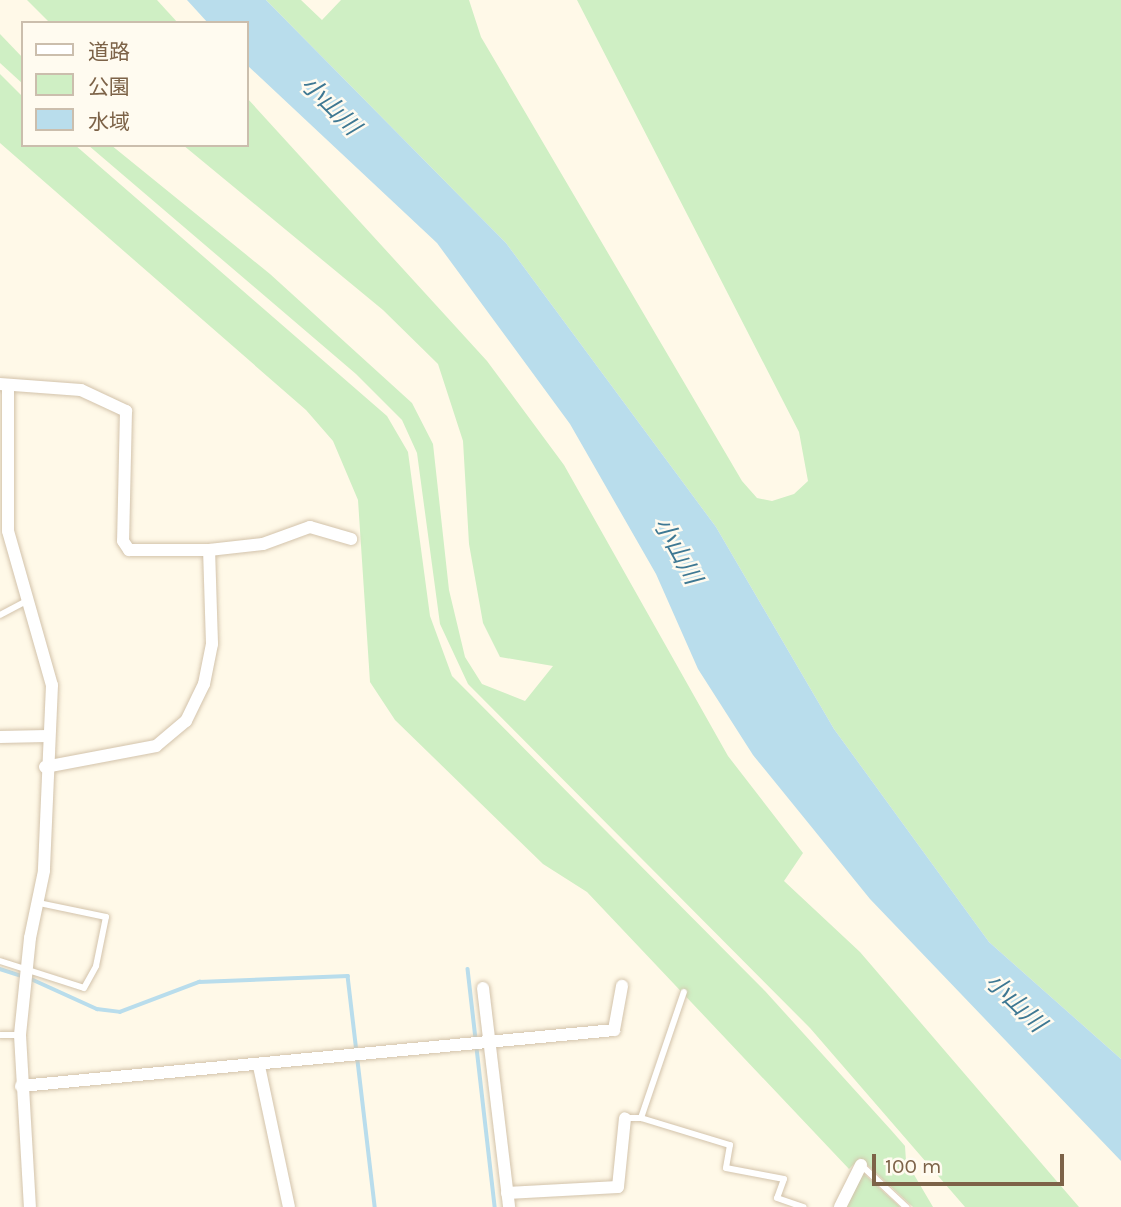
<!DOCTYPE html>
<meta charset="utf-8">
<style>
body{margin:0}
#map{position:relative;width:1121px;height:1207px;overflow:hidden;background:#fff9e8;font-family:Karla,"Noto Sans JP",sans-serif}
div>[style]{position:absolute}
.green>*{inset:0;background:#cfefc4}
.water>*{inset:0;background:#b9ddec}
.stream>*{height:3.5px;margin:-1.75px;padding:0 1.75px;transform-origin:1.75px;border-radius:1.75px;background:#b9ddec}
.roads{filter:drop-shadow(0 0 2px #d3c3ab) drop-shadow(0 0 2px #d3c3ab)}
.lane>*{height:6px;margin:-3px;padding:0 3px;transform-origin:3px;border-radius:3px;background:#fff}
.street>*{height:12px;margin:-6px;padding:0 6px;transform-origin:6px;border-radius:6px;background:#fff}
span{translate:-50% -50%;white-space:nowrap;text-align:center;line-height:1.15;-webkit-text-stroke:5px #fffbf0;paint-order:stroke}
.water-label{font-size:24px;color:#3e7893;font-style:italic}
.legend{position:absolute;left:21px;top:21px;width:228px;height:126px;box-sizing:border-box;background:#fffbf0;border:2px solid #cbbead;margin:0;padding:9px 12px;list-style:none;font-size:21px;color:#7d6348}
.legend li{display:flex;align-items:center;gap:14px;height:35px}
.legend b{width:35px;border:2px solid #cbbead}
.scale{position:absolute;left:872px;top:1154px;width:192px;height:32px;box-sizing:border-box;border:4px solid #7d6348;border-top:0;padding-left:9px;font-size:21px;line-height:24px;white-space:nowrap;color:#7d6348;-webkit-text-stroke:5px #fffbf0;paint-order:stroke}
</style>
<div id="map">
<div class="green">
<i style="clip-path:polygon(27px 0,157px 0,178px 23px,50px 23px)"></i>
<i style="clip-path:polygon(266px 0,301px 0,322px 20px,341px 0,469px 0,481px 37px,742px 481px,757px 498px,772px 501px,794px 494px,808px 481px,799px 432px,577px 0,1121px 0,1121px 1059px,989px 942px,834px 729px,716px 527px,506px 243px)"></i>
<i style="clip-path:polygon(0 34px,23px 58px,23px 84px,0 63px)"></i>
<i style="clip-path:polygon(0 74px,23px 97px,23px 145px,75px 145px,387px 416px,408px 452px,430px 616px,452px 676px,765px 991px,891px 1130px,905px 1146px,906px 1161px,933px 1207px,913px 1207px,860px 1158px,849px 1169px,587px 892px,543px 864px,395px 720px,370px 682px,358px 500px,333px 441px,306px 410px,0 143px)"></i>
<i style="clip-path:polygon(247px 98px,487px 361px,564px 465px,728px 756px,803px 853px,784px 881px,860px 952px,1079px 1207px,965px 1207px,810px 1028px,468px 684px,440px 624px,417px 453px,402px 420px,356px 374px,88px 145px,111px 145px,270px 274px,412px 403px,433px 444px,449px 590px,465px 657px,482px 684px,525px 701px,553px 666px,500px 657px,483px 623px,469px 544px,463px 441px,438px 364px,383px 310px,183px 145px,247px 145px)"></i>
<i style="clip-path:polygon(861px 1174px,864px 1174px,900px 1207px,844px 1207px)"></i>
</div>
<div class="water">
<i style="clip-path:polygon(187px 0,266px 0,506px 243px,716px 527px,834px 729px,989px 942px,1121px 1059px,1121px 1161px,870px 899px,753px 755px,698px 669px,656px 574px,570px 424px,437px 243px,247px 65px,247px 23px,208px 23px)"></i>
</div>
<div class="stream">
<i style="left:0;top:969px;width:22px;rotate:18deg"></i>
<i style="left:468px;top:969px;width:240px;rotate:83.5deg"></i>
<i style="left:29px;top:978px;width:75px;rotate:24.5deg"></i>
<i style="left:97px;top:1009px;width:23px;rotate:7deg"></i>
<i style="left:120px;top:1012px;width:85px;rotate:-20.8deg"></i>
<i style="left:199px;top:982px;width:149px;rotate:-2.3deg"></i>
<i style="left:348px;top:976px;width:233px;rotate:83.3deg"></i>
</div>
<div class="roads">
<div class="lane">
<i style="left:0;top:615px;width:32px;rotate:-28deg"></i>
<i style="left:0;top:961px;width:88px;rotate:17.8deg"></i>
<i style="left:84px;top:988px;width:25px;rotate:-61deg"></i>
<i style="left:96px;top:966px;width:50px;rotate:-78.5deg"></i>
<i style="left:106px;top:917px;width:68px;rotate:-168.2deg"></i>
<i style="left:0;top:1035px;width:20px"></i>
<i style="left:625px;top:1118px;width:16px"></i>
<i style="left:641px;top:1118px;width:93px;rotate:16.9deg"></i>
<i style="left:730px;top:1145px;width:23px;rotate:100deg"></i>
<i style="left:726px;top:1168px;width:59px;rotate:10.7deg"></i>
<i style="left:784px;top:1179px;width:20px;rotate:110deg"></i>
<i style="left:777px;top:1198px;width:28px;rotate:19deg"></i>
<i style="left:641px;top:1118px;width:133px;rotate:-71.2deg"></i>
<i style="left:861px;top:1165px;width:62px;rotate:43deg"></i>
</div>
<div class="street">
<i style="left:0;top:384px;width:81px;rotate:4.2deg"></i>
<i style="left:81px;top:390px;width:50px;rotate:25deg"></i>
<i style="left:126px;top:411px;width:130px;rotate:91.3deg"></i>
<i style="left:123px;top:541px;width:11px;rotate:56deg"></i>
<i style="left:129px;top:550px;width:80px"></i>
<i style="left:209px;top:550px;width:54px;rotate:-6.3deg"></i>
<i style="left:263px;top:544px;width:50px;rotate:-19.9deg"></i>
<i style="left:310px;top:527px;width:43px;rotate:16.3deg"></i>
<i style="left:8px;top:385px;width:146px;rotate:90deg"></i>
<i style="left:8px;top:531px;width:160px;rotate:74.1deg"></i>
<i style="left:52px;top:685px;width:186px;rotate:92.5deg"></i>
<i style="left:44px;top:871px;width:68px;rotate:101.8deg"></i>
<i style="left:30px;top:938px;width:98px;rotate:95.9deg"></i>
<i style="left:20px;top:1035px;width:172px;rotate:86.7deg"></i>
<i style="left:0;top:737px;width:47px;rotate:-1.2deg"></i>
<i style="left:45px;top:767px;width:113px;rotate:-10.7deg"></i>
<i style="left:156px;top:746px;width:39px;rotate:-40deg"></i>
<i style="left:186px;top:721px;width:41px;rotate:-64.1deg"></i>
<i style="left:204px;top:684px;width:41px;rotate:-78.7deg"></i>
<i style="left:212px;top:644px;width:94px;rotate:-91.8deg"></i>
<i style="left:483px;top:988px;width:221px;rotate:83.2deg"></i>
<i style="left:259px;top:1066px;width:144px;rotate:78deg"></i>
<i style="left:21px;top:1086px;width:596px;rotate:-5.39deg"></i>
<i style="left:614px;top:1030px;width:45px;rotate:-79.7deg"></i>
<i style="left:507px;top:1193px;width:111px;rotate:-3.1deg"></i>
<i style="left:618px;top:1187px;width:69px;rotate:-84.2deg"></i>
<i style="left:840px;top:1207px;width:47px;rotate:-63.4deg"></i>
</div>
</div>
<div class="water-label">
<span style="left:330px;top:106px;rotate:45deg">小山川</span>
<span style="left:677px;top:551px;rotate:61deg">小山川</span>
<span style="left:1015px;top:1003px;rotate:44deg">小山川</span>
</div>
<ul class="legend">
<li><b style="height:9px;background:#fff"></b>道路</li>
<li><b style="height:19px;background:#cfefc4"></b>公園</li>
<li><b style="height:19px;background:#b9ddec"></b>水域</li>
</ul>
<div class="scale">100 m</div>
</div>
